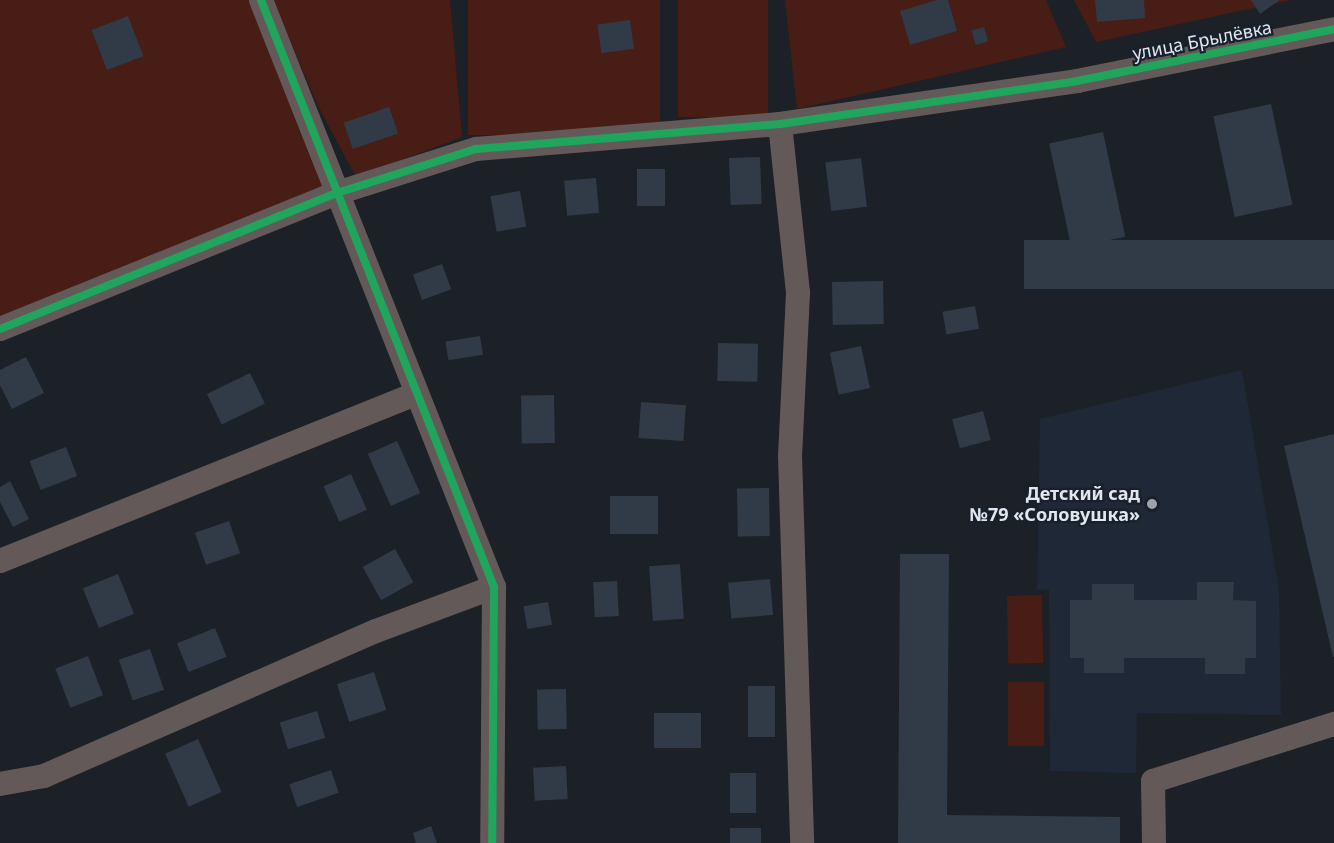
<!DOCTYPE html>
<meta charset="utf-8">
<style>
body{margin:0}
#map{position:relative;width:1334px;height:843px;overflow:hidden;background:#1c2127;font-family:"Noto Sans",sans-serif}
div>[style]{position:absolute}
.built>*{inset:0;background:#1e2837}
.green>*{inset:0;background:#471d15;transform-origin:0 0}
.building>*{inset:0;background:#313a47;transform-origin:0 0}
.street>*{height:24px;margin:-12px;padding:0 12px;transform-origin:12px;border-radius:12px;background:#635958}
.cycleway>*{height:8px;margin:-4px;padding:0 4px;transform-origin:4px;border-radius:4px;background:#20a55d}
.dots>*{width:16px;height:16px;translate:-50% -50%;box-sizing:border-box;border:3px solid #18202b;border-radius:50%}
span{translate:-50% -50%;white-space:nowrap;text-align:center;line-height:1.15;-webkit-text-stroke:4.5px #18202b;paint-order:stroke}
.street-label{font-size:18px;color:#e2e7ef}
.poi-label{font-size:18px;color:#e2e7ef;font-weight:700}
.right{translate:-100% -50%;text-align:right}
</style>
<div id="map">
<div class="built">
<i style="clip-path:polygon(1242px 370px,1279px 590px,1281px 715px,1137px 713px,1136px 773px,1050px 771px,1049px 590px,1037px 589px,1040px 419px)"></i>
</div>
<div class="green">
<i style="clip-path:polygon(0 0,254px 0,336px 184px,0 321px)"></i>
<i style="clip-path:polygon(273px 0,450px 0,462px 137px,356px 177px,318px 106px)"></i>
<i style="left:468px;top:0;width:192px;height:135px"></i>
<i style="left:678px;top:0;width:90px;height:117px"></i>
<i style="clip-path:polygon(785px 0,1046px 0,1066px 47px,797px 109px)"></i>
<i style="clip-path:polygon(1074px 0,1291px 0,1096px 42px)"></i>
<i style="left:1042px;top:595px;width:68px;height:35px;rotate:89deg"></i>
<i style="left:1008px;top:682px;width:36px;height:64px"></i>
</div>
<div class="building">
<i style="clip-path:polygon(937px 0,948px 0,957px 31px,910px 45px,900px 11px)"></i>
<i style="clip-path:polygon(1095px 0,1144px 0,1145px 18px,1097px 22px)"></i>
<i style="clip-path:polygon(1251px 0,1280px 0,1260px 14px)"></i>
<i style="left:128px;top:16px;width:43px;height:39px;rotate:69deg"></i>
<i style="left:630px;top:20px;width:29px;height:33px;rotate:82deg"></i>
<i style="left:984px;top:27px;width:15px;height:13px;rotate:74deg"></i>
<i style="left:1271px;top:104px;width:103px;height:59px;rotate:78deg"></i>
<i style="left:389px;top:107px;width:28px;height:48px;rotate:71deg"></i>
<i style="left:1103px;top:132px;width:107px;height:55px;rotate:78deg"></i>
<i style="left:760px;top:157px;width:47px;height:31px;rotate:88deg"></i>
<i style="left:861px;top:158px;width:49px;height:36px;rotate:83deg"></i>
<i style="left:637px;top:169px;width:28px;height:37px"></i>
<i style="left:596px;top:178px;width:35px;height:32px;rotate:85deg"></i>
<i style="left:520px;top:191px;width:36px;height:30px;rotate:80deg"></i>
<i style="left:1334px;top:240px;width:49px;height:310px;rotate:90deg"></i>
<i style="left:442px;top:264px;width:27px;height:31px;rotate:70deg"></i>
<i style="left:883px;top:281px;width:43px;height:51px;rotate:89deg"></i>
<i style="left:975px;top:306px;width:23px;height:33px;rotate:80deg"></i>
<i style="left:480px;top:336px;width:19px;height:35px;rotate:81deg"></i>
<i style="left:718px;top:343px;width:40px;height:38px;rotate:1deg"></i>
<i style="left:861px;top:346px;width:43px;height:32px;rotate:78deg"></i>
<i style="clip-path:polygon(26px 357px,44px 393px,12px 409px,0 385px,0 370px)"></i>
<i style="left:250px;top:373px;width:34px;height:48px;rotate:64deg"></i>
<i style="left:554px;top:395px;width:48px;height:33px;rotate:89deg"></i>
<i style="left:641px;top:402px;width:45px;height:36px;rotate:4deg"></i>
<i style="left:983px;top:411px;width:30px;height:32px;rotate:75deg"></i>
<i style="clip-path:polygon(1334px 434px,1334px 657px,1333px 657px,1284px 446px)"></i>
<i style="left:397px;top:441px;width:57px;height:32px;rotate:66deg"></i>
<i style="left:66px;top:447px;width:31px;height:39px;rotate:69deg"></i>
<i style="left:351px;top:474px;width:39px;height:30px;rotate:66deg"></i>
<i style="clip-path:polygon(10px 481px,29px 519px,13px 527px,0 502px,0 487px)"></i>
<i style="left:769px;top:488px;width:48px;height:32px;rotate:89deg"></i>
<i style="left:610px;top:496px;width:48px;height:38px"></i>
<i style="left:229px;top:521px;width:34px;height:36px;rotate:71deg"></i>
<i style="left:395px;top:549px;width:38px;height:37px;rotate:61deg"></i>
<i style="clip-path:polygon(900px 554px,949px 554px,947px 815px,1120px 817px,1120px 843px,898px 843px)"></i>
<i style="left:680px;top:564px;width:55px;height:31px;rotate:86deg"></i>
<i style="left:118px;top:574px;width:43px;height:38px;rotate:68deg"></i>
<i style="left:770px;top:579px;width:36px;height:42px;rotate:85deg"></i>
<i style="left:617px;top:581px;width:35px;height:24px;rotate:87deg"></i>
<i style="clip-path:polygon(1197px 582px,1234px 582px,1233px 600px,1256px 601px,1256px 658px,1245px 658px,1245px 674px,1205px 674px,1205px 658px,1124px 658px,1124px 673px,1084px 673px,1084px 658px,1070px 658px,1070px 600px,1092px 600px,1092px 584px,1134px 584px,1134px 600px,1197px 600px)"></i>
<i style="left:548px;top:602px;width:23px;height:25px;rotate:80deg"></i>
<i style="left:215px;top:628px;width:31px;height:41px;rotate:68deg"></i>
<i style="left:150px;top:649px;width:43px;height:33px;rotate:71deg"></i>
<i style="left:88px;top:656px;width:42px;height:35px;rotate:69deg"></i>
<i style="left:374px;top:672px;width:40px;height:39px;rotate:72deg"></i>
<i style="left:748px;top:686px;width:27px;height:51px"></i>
<i style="left:566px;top:689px;width:40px;height:29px;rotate:89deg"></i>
<i style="left:317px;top:711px;width:28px;height:39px;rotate:73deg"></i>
<i style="left:654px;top:713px;width:47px;height:35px"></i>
<i style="left:198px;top:739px;width:58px;height:36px;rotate:66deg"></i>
<i style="left:566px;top:766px;width:33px;height:33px;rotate:87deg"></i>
<i style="left:331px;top:770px;width:24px;height:44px;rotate:71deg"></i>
<i style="left:730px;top:773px;width:26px;height:40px"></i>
<i style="clip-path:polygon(431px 826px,437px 843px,416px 843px,413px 833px)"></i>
<i style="left:730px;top:828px;width:31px;height:15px"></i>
</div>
<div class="street">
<i style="left:261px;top:0;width:632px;rotate:68.35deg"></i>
<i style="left:494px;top:587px;width:256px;rotate:90.4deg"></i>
<i style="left:780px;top:124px;width:170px;rotate:83.9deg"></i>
<i style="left:798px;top:293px;width:163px;rotate:92.8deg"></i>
<i style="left:790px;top:456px;width:387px;rotate:88.2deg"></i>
<i style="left:0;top:329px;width:363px;rotate:-22deg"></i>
<i style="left:337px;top:193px;width:146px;rotate:-17.6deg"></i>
<i style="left:476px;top:149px;width:305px;rotate:-4.7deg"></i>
<i style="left:780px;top:124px;width:300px;rotate:-8.2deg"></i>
<i style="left:1077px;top:81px;width:262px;rotate:-11.4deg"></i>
<i style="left:0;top:561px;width:448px;rotate:-21.9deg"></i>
<i style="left:0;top:784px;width:45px;rotate:-10.3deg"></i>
<i style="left:44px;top:776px;width:362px;rotate:-23.6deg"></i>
<i style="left:376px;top:631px;width:126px;rotate:-20.4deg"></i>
<i style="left:1154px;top:843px;width:62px;rotate:-90.9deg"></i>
<i style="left:1153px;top:781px;width:190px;rotate:-17.5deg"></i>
</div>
<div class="cycleway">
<i style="left:261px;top:0;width:632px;rotate:68.35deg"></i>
<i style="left:494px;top:587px;width:256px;rotate:90.4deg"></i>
<i style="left:0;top:329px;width:363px;rotate:-22deg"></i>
<i style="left:337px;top:193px;width:146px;rotate:-17.6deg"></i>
<i style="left:476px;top:149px;width:305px;rotate:-4.7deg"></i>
<i style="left:780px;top:124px;width:300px;rotate:-8.2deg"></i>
<i style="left:1077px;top:81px;width:262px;rotate:-11.4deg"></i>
</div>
<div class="dots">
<i style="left:1152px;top:504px;background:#9da2a9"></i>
</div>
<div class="street-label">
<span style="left:1202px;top:40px;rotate:-11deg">улица Брылёвка</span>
</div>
<div class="poi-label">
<span class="right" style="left:1140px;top:504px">Детский сад<br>№79 «Соловушка»</span>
</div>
</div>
